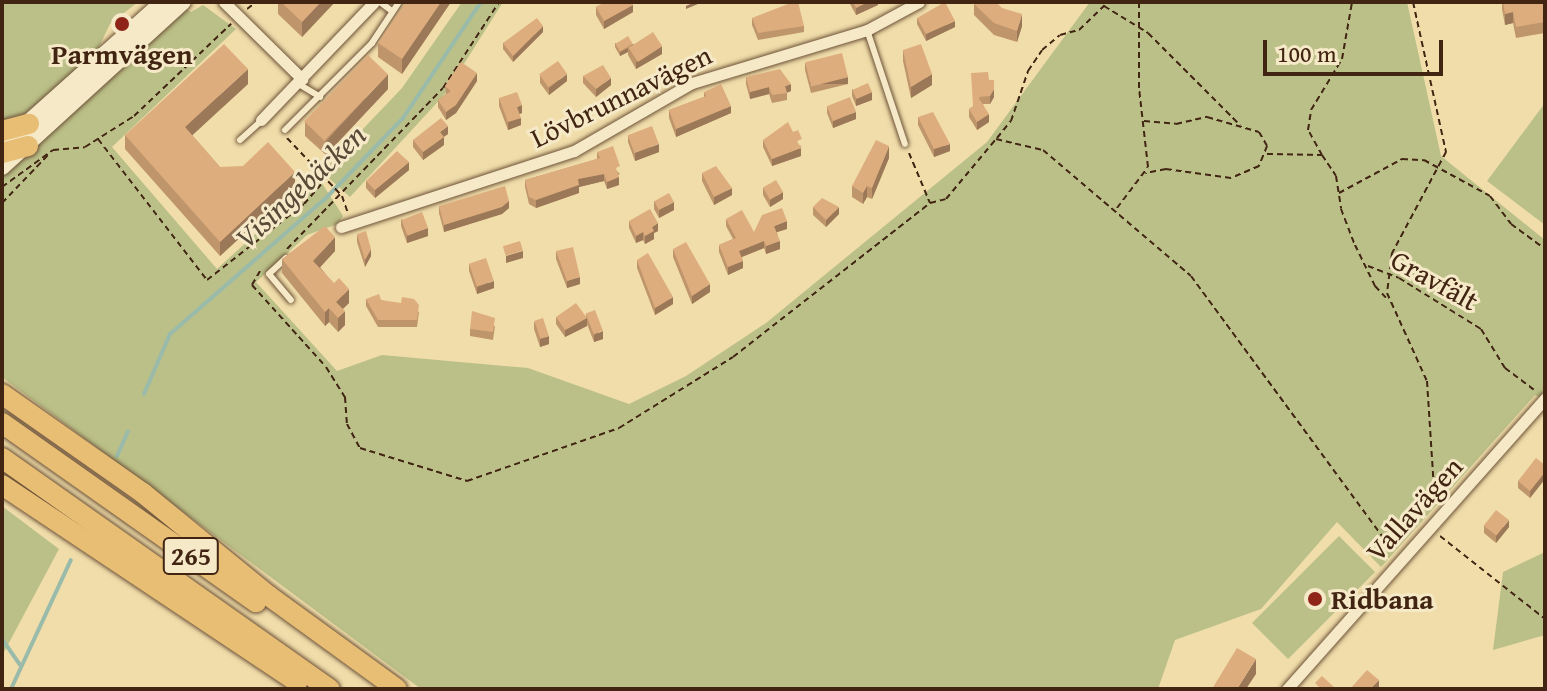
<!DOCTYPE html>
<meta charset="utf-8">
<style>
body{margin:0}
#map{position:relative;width:1547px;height:691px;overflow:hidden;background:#f0ddaa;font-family:"Gentium Book Plus",serif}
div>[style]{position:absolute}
.green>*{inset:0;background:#bbc088;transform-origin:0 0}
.stream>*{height:4px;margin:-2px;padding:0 2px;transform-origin:2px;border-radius:2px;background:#9abbaa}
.path>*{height:2px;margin-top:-1px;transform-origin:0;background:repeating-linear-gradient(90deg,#412412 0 6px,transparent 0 10px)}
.roads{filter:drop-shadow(0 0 2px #6d5238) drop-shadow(0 0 2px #6d5238)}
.lane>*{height:6px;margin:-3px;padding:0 3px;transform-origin:3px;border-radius:3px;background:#f5e9c8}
.street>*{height:11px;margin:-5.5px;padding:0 5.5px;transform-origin:5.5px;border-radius:5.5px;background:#f5e9c8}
.secondary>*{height:16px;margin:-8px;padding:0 8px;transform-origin:8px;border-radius:8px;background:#f5e9c8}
.highway>*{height:20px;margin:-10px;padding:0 10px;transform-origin:10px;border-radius:10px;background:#e8be75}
.wall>*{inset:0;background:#bf956c}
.shaded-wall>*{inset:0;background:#9b7958;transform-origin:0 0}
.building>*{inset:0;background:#dead7d;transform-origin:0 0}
.dots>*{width:22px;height:22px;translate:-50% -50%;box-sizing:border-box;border:4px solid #f5e9c8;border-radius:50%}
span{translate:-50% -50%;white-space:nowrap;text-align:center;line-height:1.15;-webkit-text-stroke:6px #f5e9c8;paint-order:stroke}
.shield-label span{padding:2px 6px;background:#f5e9c8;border:2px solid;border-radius:6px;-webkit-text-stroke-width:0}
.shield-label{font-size:26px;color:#412412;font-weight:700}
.poi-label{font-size:28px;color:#412412;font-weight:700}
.left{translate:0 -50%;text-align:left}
.street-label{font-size:28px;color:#412412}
.water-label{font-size:30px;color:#574a38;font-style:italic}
.frame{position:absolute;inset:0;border:4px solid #412412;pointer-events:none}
.scale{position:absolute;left:1263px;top:40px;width:180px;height:36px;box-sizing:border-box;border:4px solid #412412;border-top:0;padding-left:10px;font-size:24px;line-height:28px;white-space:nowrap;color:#412412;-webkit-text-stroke:6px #f5e9c8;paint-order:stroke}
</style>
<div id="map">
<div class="green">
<i style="clip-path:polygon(2px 2px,138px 2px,110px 24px,94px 57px,27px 115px,2px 125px)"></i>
<i style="clip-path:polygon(462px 2px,503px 2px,445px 94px,350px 197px,322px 172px,402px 88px)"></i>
<i style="clip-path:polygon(1090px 2px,1407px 2px,1441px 156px,1545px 240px,1545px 399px,1535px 395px,1381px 567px,1337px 522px,1261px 609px,1175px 640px,1158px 689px,421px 689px,2px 377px,2px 172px,186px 9px,191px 12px,203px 5px,236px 29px,112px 147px,217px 269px,318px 177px,343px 216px,338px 224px,307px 235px,256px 282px,337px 371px,382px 355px,528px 368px,629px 404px,686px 376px,766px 323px,987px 142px)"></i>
<i style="clip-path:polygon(1545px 103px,1545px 225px,1487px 181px)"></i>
<i style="clip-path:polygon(2px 506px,59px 549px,4px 652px,2px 651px)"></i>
<i style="left:1339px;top:536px;width:51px;height:123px;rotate:45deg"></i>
<i style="clip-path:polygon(1545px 552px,1545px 635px,1493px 650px,1503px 572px)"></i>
</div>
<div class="stream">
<i style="left:144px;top:394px;width:65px;rotate:-66.6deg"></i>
<i style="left:170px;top:334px;width:206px;rotate:-41.1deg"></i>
<i style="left:325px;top:199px;width:112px;rotate:-46.1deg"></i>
<i style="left:403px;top:118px;width:140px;rotate:-56.1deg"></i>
<i style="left:117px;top:456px;width:27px;rotate:-66deg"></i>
<i style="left:2px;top:639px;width:33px;rotate:55deg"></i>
<i style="left:11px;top:689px;width:142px;rotate:-65.1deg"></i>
</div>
<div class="path">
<i style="left:1413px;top:2px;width:154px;rotate:77.6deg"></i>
<i style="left:1446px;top:152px;width:115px;rotate:118.1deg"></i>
<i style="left:1392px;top:253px;width:40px;rotate:97.1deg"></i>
<i style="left:1387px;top:293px;width:97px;rotate:65.6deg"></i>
<i style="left:1427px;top:381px;width:124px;rotate:86.3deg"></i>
<i style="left:1104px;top:6px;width:52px;rotate:31.5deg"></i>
<i style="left:1148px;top:33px;width:130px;rotate:45deg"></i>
<i style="left:247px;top:9px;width:11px;rotate:-38deg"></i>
<i style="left:1144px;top:121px;width:32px;rotate:5deg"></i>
<i style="left:1176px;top:124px;width:32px;rotate:-13deg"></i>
<i style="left:1207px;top:117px;width:54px;rotate:16.1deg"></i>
<i style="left:1259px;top:132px;width:16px;rotate:60deg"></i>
<i style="left:1267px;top:146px;width:22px;rotate:112deg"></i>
<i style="left:1259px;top:166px;width:30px;rotate:157deg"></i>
<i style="left:1231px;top:178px;width:66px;rotate:-172.1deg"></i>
<i style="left:1166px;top:169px;width:21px;rotate:169deg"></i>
<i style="left:287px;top:138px;width:80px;rotate:46.5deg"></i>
<i style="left:342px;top:196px;width:18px;rotate:71deg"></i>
<i style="left:997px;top:138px;width:22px;rotate:-51deg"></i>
<i style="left:1011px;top:121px;width:53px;rotate:-71.2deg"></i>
<i style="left:1028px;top:71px;width:25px;rotate:-56deg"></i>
<i style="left:1042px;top:50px;width:23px;rotate:-40deg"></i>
<i style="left:1060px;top:35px;width:20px;rotate:-15deg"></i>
<i style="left:1079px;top:30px;width:40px;rotate:-44deg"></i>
<i style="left:98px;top:139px;width:178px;rotate:52.3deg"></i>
<i style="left:207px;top:280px;width:123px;rotate:-38.1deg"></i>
<i style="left:304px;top:204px;width:33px;rotate:-49deg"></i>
<i style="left:909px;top:153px;width:54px;rotate:67.2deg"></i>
<i style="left:930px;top:203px;width:16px;rotate:-14deg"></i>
<i style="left:946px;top:199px;width:78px;rotate:-50.2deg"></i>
<i style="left:996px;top:139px;width:48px;rotate:13.2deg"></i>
<i style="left:1043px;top:150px;width:194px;rotate:40.4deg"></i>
<i style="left:1191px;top:276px;width:329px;rotate:53.7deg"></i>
<i style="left:1386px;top:541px;width:13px;rotate:18deg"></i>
<i style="left:1267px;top:154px;width:55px;rotate:1deg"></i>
<i style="left:1322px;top:155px;width:25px;rotate:56deg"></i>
<i style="left:1336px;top:176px;width:33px;rotate:81deg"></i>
<i style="left:1341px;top:209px;width:39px;rotate:69deg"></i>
<i style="left:1355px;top:245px;width:46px;rotate:64deg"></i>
<i style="left:1375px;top:286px;width:19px;rotate:47deg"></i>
<i style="left:1322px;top:155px;width:29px;rotate:-119deg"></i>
<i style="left:1308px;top:130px;width:20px;rotate:-81deg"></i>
<i style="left:1311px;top:110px;width:60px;rotate:-58.7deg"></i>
<i style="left:1342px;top:59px;width:58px;rotate:-80deg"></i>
<i style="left:2px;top:187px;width:63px;rotate:-36deg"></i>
<i style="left:53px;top:150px;width:32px;rotate:-5deg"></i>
<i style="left:85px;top:147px;width:58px;rotate:-32.3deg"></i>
<i style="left:134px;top:116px;width:134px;rotate:-43.5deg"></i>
<i style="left:1339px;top:193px;width:72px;rotate:-28.4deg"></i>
<i style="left:1402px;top:159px;width:22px;rotate:3deg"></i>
<i style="left:1424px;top:160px;width:75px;rotate:28.6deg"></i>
<i style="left:1490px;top:196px;width:35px;rotate:53deg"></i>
<i style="left:1511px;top:224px;width:42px;rotate:36.3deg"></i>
<i style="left:2px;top:203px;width:66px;rotate:-46.2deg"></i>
<i style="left:1117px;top:208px;width:51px;rotate:-52.9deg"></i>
<i style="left:1148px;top:167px;width:80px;rotate:-96.5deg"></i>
<i style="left:1139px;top:88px;width:86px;rotate:-90deg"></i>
<i style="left:287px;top:249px;width:224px;rotate:-45.9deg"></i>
<i style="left:443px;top:88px;width:103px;rotate:-56.9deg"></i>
<i style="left:1368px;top:266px;width:33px;rotate:21deg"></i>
<i style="left:1399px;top:278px;width:97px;rotate:31.9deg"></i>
<i style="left:1481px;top:329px;width:46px;rotate:58.4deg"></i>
<i style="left:1505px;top:368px;width:36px;rotate:37deg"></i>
<i style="left:260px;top:271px;width:16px;rotate:120deg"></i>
<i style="left:252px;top:285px;width:110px;rotate:47.9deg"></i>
<i style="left:326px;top:367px;width:36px;rotate:58deg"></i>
<i style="left:345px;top:397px;width:27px;rotate:86deg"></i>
<i style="left:347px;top:424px;width:27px;rotate:62deg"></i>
<i style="left:360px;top:448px;width:112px;rotate:17.1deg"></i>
<i style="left:467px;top:481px;width:161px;rotate:-19.2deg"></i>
<i style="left:619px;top:428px;width:134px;rotate:-31.9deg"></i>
<i style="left:733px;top:357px;width:250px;rotate:-38deg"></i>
<i style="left:1440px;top:536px;width:134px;rotate:38.3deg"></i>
</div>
<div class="roads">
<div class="lane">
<i style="left:380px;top:2px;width:15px;rotate:37deg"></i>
<i style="left:867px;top:30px;width:120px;rotate:71.6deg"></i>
<i style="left:297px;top:83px;width:27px;rotate:31deg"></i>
<i style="left:285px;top:130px;width:123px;rotate:-45deg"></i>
<i style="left:372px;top:43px;width:49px;rotate:-56.6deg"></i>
<i style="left:240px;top:140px;width:28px;rotate:-42deg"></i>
<i style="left:286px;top:258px;width:23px;rotate:137deg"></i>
<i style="left:269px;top:274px;width:34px;rotate:50deg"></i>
</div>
<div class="street">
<i style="left:224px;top:2px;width:110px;rotate:44.6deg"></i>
<i style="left:261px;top:120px;width:163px;rotate:-46.2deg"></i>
<i style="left:341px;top:227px;width:245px;rotate:-18.1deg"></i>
<i style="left:574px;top:151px;width:136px;rotate:-30deg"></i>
<i style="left:692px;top:83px;width:183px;rotate:-16.8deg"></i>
<i style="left:867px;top:30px;width:59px;rotate:-28.3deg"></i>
<i style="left:1287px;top:689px;width:389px;rotate:-48.4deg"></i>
</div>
<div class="secondary">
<i style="left:2px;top:146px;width:216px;rotate:-41.8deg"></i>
<i style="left:2px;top:167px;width:245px;rotate:-42.4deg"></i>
</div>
<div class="highway">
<i style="left:2px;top:131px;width:28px;rotate:-15deg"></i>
<i style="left:2px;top:153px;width:27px;rotate:-15deg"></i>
<i style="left:2px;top:394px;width:172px;rotate:35.1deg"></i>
<i style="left:143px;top:493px;width:163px;rotate:39.3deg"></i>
<i style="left:269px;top:596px;width:158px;rotate:36deg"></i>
<i style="left:2px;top:423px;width:311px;rotate:35.2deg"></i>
<i style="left:2px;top:458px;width:401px;rotate:35.2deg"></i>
<i style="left:2px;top:485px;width:355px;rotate:33.7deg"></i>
</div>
</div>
<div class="wall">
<i style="clip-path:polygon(278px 2px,335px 2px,302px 37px,278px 14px)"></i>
<i style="clip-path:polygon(406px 2px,451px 2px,402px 74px,378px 57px,378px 43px)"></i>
<i style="clip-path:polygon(602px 2px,632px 2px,633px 12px,604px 29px,596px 15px,596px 7px,603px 4px)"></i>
<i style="clip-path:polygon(849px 2px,878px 2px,878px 5px,856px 15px)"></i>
<i style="clip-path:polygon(1502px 2px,1545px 2px,1545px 33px,1516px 38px,1513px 23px,1505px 25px,1502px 9px)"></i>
<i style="clip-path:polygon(974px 4px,1022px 26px,1017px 42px,994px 35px,974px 15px)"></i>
<i style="clip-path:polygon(752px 18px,804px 26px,804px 32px,758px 40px,752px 25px)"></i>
<i style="clip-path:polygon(917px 18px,955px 27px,926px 41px,917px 24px)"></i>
<i style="clip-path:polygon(543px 32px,513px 62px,503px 49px,503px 43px)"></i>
<i style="clip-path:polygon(615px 43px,633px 44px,662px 54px,636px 69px,628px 55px,628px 52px,620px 56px,615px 47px)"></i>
<i style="clip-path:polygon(903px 50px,932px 85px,911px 98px,903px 61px)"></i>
<i style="clip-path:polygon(805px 63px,848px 84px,811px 93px,805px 70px)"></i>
<i style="clip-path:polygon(540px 75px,567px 81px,549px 95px,540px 83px)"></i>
<i style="clip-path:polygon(583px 76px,611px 85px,596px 97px,583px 83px)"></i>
<i style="clip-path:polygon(746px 77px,791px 91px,787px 93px,787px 100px,772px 103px,769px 94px,750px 99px,746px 84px)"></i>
<i style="clip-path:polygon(989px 80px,994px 97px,990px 104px,983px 104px,989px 122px,977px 130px,969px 117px,969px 109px,973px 107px)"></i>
<i style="clip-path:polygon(477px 81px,456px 113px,446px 120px,438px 107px,438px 100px,446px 94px,445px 86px)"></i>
<i style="clip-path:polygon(248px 84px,192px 135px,220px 167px,295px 187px,220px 256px,125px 149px,125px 135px)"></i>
<i style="clip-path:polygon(388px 89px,326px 155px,305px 136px,305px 122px)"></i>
<i style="clip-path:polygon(852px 89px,872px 100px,856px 106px,852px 96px)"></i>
<i style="clip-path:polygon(704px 92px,731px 113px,676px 137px,669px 118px,669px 110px,704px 97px)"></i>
<i style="clip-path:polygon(499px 98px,522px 113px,519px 114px,521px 125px,508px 130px,499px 106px)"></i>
<i style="clip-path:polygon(827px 106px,856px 119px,833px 128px,827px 113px)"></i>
<i style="clip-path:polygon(918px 117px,950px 151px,934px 157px,918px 125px)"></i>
<i style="clip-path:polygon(448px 134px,444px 137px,444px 145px,423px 160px,413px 147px,413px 140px)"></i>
<i style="clip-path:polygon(628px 135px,659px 152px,635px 161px,628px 142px)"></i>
<i style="clip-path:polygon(763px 140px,802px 146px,800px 147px,801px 156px,772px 166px,763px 147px)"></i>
<i style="clip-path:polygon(597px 152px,620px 174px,618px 175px,619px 185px,607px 189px,604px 181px,579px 187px,579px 193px,536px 208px,529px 204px,525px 187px,525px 180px,597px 159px)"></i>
<i style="clip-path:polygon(889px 158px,872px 199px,867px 197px,863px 204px,852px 197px,852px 186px)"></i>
<i style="clip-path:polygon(409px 170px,375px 198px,366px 188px,366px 181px)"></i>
<i style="clip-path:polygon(702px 173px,732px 195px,714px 205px,702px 181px)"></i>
<i style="clip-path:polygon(763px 188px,783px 199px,770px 207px,763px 195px)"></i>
<i style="clip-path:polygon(654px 201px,674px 210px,659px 218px,654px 209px)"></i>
<i style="clip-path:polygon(439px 206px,509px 208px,502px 214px,444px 232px,439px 213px)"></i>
<i style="clip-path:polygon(813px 207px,839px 214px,826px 227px,813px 215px)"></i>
<i style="clip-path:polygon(401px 219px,428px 236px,407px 243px,401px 226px)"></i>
<i style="clip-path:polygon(726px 219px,754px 232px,787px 229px,777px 232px,780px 249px,766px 254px,764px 248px,742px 257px,743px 268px,728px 275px,719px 252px,719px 245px,733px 239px,726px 226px)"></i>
<i style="clip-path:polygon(629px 221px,658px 231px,654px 233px,654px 239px,645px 244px,643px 240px,636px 243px,629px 228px)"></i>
<i style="clip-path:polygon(357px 234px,371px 256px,365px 267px,357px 242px)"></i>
<i style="clip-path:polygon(673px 249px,710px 292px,692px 304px,673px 257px)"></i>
<i style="clip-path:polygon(335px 251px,320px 267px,349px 303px,343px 309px,345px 325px,338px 332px,329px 322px,325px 326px,282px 273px,282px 259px)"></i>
<i style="clip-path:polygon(556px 251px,580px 284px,567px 288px,556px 259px)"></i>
<i style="clip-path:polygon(637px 260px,673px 304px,655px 315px,637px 268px)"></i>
<i style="clip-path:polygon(469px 264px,494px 288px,477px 294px,469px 271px)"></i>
<i style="clip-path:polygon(366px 299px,381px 300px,419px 312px,417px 327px,378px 327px,366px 306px)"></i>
<i style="clip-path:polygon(586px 314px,603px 339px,594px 342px,587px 324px,587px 326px,565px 337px,556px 324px,556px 317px,586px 317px)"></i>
<i style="clip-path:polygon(534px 321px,549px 344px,540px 347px,534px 329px)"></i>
<i style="clip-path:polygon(495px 326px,493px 340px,470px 336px,470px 329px)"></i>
<i style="clip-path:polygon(1545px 465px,1545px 479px,1530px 498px,1518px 488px,1518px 481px)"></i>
<i style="clip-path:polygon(1484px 526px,1509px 527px,1496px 543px,1484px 533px)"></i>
</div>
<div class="shaded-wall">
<i style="clip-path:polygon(321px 2px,335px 2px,302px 37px,302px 22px)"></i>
<i style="clip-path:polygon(441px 2px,451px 2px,402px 74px,402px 59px)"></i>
<i style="clip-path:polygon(695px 2px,698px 2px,698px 4px,686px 9px,686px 6px)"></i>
<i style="clip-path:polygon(868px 2px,878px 2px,878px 5px,856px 15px,856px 8px)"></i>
<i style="clip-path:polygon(633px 5px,633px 12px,604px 29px,604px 21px)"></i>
<i style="clip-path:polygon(1513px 12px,1513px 23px,1505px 25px,1505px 14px)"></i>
<i style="clip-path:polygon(1022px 14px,1022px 26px,1017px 42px,1017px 31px)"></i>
<i style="clip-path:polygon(955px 21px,955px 27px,926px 41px,926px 34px)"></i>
<i style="clip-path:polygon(543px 26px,543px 32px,513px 62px,513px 56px)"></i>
<i style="clip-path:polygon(662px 46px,662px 54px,636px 69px,636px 62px)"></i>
<i style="clip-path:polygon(628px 48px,628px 52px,620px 56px,620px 52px)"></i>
<i style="clip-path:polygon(248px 69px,248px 84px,185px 142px,185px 127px)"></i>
<i style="clip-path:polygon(477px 73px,477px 81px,456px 113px,446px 120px,446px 112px)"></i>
<i style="clip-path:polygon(388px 74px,388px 89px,326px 155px,326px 141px)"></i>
<i style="clip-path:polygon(567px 74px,567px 81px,549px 95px,549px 88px)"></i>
<i style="clip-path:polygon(932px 74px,932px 85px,911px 98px,911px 87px)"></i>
<i style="left:848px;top:77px;width:7px;height:38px;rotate:90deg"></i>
<i style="clip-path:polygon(611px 78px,611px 85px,596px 97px,596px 89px)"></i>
<i style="clip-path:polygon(791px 84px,791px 91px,785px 93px,785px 86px)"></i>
<i style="clip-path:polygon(769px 87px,769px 94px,750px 99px,750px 92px)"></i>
<i style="clip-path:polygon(994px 89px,994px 97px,990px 104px,990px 96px)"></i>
<i style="clip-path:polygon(872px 92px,872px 100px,856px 106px,856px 98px)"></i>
<i style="clip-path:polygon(522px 105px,522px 113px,517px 115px,517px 107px)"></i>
<i style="clip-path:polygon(731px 106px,731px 113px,676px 137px,676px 129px)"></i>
<i style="clip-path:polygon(856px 112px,856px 119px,833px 128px,833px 120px)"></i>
<i style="clip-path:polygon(989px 114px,989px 122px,977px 130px,977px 122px)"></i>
<i style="clip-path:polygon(521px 118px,521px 125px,508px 130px,508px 122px)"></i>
<i style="clip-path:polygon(448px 126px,448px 134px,440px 139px,440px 132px)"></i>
<i style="clip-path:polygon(444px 137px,444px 145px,423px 160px,423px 152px)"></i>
<i style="clip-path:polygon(659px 144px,659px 152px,635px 161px,635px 153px)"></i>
<i style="clip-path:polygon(950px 144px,950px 151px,934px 157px,934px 149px)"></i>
<i style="clip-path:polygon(889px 146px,889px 158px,872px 199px,872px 188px)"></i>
<i style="clip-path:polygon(801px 148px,801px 156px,772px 166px,772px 159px)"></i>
<i style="clip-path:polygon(409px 162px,409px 170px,375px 198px,375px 190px)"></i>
<i style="clip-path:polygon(295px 172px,295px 187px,220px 256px,220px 242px)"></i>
<i style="clip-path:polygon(604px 174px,604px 181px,579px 187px,579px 193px,536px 208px,536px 200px,578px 179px)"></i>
<i style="clip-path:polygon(619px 177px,619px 185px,607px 189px,607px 182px)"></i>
<i style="clip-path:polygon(867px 186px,867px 197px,863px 204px,863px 193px)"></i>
<i style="clip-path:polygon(732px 188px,732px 195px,714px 205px,714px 197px)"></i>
<i style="clip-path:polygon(783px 192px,783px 199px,770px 207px,770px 200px)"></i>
<i style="clip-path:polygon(509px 201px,509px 208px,502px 214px,444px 232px,444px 225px)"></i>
<i style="clip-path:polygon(674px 202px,674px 210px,659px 218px,659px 210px)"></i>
<i style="clip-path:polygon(839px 207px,839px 214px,826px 227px,826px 220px)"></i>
<i style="clip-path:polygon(787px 221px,787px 229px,774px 233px,774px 226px)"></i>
<i style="clip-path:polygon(658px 223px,658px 231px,654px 233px,654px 239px,645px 244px,645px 236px,652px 227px)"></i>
<i style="clip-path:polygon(428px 228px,428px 236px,407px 243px,407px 235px)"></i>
<i style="clip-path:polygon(643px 232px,643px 240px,636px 243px,636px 236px)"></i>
<i style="clip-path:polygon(335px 237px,335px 251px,313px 275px,313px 261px)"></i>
<i style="clip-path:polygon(764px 241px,764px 248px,739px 258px,739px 251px)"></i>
<i style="clip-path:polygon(780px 241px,780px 249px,766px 254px,766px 246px)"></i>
<i style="clip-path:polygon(371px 249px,371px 256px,365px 267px,365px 260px)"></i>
<i style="clip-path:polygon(523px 251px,523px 258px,506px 263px,506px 256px)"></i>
<i style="clip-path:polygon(743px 261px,743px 268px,728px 275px,728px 267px)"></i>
<i style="clip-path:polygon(580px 277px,580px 284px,567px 288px,567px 281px)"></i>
<i style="clip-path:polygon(494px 281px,494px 288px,477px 294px,477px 287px)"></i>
<i style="clip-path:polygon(710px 284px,710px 292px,692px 304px,692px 296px)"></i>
<i style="clip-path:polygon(349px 289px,349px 303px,336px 315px,336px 302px)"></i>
<i style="clip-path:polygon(673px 297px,673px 304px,655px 315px,655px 308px)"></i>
<i style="clip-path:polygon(329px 308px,329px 322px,325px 326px,325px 312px)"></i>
<i style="clip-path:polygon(345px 311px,345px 325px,338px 332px,338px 318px)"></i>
<i style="clip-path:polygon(587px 318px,587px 326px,565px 337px,565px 330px)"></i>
<i style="clip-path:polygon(603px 331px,603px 339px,594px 342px,594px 335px)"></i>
<i style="clip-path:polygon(549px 336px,549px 344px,540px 347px,540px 339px)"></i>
<i style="clip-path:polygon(1545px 472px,1545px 479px,1530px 498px,1530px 491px)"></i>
<i style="clip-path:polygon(1509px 520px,1509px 527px,1496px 543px,1496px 536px)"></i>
<i style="clip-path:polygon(1256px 659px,1256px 674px,1246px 689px,1237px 689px)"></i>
<i style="clip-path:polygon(1379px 680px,1379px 687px,1377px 689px,1370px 689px)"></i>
</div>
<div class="building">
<i style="clip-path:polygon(281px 2px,321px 2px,302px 22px)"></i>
<i style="clip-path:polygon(406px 2px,441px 2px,402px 59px,378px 43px)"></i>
<i style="clip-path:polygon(605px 2px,632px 2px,633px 5px,604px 21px,596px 7px)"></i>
<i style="clip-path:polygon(793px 2px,798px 2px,804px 26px,758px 33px,752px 18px)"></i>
<i style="clip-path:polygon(853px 2px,868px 2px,856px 8px)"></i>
<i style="clip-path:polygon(945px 2px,955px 21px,926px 34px,917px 18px)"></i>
<i style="clip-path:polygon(976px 2px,996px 2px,1002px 8px,1022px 14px,1017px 31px,994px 23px,974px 4px)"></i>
<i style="clip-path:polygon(1503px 2px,1545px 2px,1545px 22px,1516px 27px,1513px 12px,1505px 14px)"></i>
<i style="clip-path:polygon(537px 18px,543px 26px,513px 56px,503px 43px)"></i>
<i style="left:653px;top:32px;width:17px;height:29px;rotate:57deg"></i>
<i style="left:628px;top:36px;width:9px;height:15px;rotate:58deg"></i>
<i style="clip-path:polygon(224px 44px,248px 69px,185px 127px,220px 167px,243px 166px,268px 142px,295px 172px,220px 242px,125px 135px)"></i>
<i style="clip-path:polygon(921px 44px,932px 74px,911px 87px,903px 50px)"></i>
<i style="left:842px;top:53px;width:25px;height:38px;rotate:76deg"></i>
<i style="left:368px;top:55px;width:28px;height:92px;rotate:44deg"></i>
<i style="left:558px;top:61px;width:16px;height:23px;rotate:55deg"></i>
<i style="clip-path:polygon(461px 62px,477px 73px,456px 105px,446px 112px,438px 100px,451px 91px,445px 86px)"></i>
<i style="clip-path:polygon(603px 65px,611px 78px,596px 89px,583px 76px)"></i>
<i style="clip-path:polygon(780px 69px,791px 84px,785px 86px,787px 93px,772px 95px,769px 87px,750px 92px,746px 77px)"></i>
<i style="clip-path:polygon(988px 72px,989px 80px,994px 80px,994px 89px,990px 96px,978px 97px,989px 114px,977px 122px,969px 109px,973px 106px,971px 73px)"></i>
<i style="left:868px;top:83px;width:10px;height:17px;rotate:66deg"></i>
<i style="clip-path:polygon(721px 84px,731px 106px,676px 129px,669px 110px,706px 96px,704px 92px)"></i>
<i style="clip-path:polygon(517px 92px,522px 105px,517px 107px,521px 118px,508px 122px,499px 98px)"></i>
<i style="left:850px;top:97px;width:16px;height:25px;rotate:68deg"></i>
<i style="clip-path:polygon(933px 112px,950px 144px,934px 149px,918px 117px)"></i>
<i style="clip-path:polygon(441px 118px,448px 126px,440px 132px,444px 137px,423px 152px,413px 140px)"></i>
<i style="clip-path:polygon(788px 122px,793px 132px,798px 130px,802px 139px,797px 141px,801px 148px,772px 159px,763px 140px)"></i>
<i style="left:652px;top:126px;width:19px;height:26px;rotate:69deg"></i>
<i style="clip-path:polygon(876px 140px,889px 146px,872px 188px,867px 186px,863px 193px,852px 186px)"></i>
<i style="clip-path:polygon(613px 146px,620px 166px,616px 168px,619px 177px,607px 182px,604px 174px,578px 179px,579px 185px,536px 200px,529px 197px,525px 180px,600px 158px,597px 152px)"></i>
<i style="clip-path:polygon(397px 151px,409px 162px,375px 190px,366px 181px)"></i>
<i style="clip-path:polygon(716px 166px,732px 188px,714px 197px,702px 173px)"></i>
<i style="left:776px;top:180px;width:14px;height:15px;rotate:60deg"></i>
<i style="clip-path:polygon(505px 186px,509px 201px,502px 207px,444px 225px,439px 206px)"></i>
<i style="left:669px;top:193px;width:10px;height:17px;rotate:61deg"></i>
<i style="clip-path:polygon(822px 198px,839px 207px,826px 220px,813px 207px)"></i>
<i style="clip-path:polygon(782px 208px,787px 221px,774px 226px,780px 241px,766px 246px,764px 241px,739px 251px,743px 261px,728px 267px,719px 245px,736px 238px,726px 219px,742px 210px,754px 232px,762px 215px)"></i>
<i style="clip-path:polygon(650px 209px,658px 223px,652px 227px,654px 231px,645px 236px,643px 232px,636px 236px,629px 221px)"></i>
<i style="left:422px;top:212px;width:17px;height:22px;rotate:69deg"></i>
<i style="clip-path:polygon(325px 226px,335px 237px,313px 261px,334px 283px,339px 278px,349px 289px,336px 302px,345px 311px,338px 318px,329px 308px,325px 312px,282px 259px)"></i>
<i style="clip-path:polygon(366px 231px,371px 249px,365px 260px,357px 234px)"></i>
<i style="left:520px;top:241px;width:10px;height:18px;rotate:73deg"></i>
<i style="clip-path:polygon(686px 242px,710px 284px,692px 296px,673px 249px)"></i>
<i style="clip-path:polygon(573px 247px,580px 277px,567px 281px,556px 251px)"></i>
<i style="clip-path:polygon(648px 253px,673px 297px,655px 308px,637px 260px)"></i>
<i style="left:486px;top:258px;width:24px;height:18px;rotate:71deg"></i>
<i style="clip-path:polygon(379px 294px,381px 300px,401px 303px,402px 297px,414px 299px,419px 305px,417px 320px,378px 320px,366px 299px)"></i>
<i style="clip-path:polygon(576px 303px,587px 318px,565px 330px,556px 317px)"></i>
<i style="left:595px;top:310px;width:22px;height:10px;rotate:69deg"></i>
<i style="clip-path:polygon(472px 311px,495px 318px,493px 332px,470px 329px)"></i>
<i style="left:543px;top:318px;width:19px;height:9px;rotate:72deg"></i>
<i style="clip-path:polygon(1536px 458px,1545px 465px,1545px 472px,1530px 491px,1518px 481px)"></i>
<i style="left:1496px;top:510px;width:16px;height:20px;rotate:38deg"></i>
<i style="clip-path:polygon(1237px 648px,1256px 659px,1237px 689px,1212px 689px)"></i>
<i style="clip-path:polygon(1367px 670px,1379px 680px,1370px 689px,1350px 689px)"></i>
<i style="clip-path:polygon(1322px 676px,1336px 689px,1321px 689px,1315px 683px)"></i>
</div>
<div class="dots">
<i style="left:122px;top:24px;background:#8f2418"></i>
<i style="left:1315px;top:599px;background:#8f2418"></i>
</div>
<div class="shield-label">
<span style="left:191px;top:556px">265</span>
</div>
<div class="poi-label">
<span style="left:122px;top:54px">Parmvägen</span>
<span class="left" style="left:1331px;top:599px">Ridbana</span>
</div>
<div class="street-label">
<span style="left:621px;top:96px;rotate:-26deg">Lövbrunnavägen</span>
<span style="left:1435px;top:280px;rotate:29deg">Gravfält</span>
<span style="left:1414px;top:509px;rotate:-48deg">Vallavägen</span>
</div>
<div class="water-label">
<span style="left:300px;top:186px;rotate:-43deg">Visingebäcken</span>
</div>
<div class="frame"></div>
<div class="scale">100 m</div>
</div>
